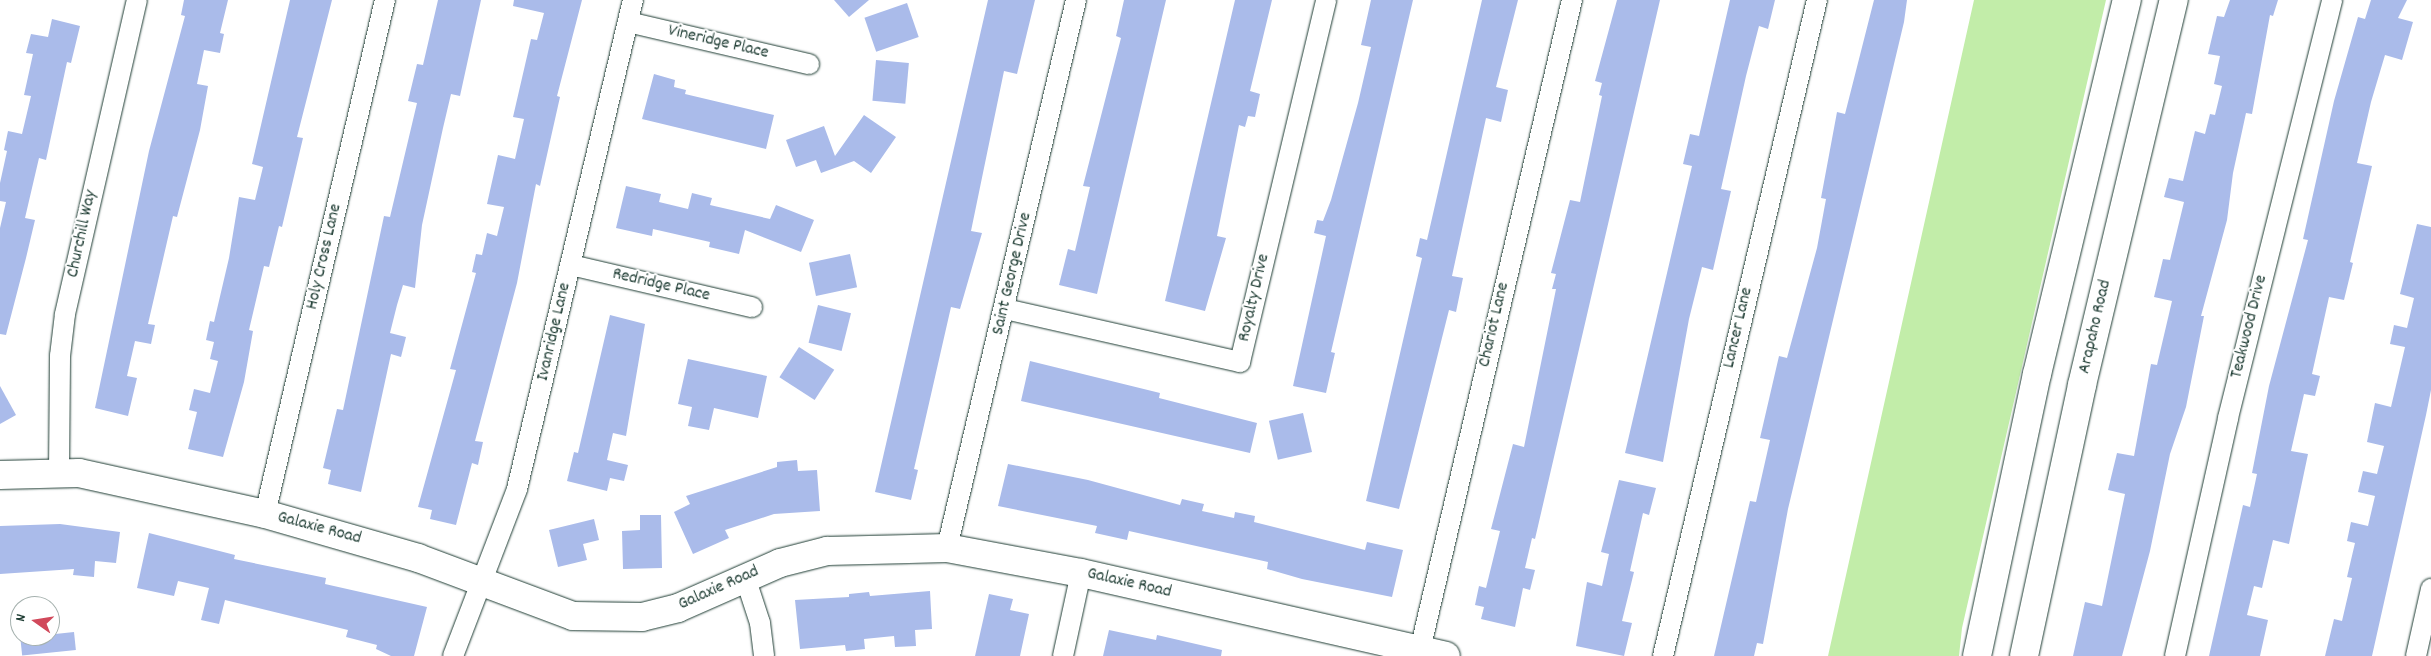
<!DOCTYPE html>
<style>
body{margin:0}
#map{position:relative;width:2431px;height:656px;overflow:hidden;background:#fff;font-family:Dekko,sans-serif}
div>[style]{position:absolute}
.green>*{inset:0;background:#c2eda9}
.building>*{inset:0;background:#aabbea;transform-origin:0 0}
.roads{filter:drop-shadow(0 0 1px #1f3d34) drop-shadow(0 0 1px #1f3d34)}
.street>*{height:20px;margin:-10px;padding:0 10px;transform-origin:10px;border-radius:10px;background:#fff}
.secondary>*{height:28px;margin:-14px;padding:0 14px;transform-origin:14px;border-radius:14px;background:#fff}
span{translate:-50% -50%;white-space:nowrap;text-align:center;line-height:1.15;-webkit-text-stroke:4px #fff;paint-order:stroke}
.street-label{font-size:18px;color:#1f3d34}
.north{position:absolute;left:10px;top:596px;width:50px;height:50px;box-sizing:border-box;background:#fff;border:1px solid #a5b1ae;border-radius:50%;rotate:283deg;font-size:14px;font-weight:700;line-height:20px;text-align:center;color:#1f3d34}
.north::after{content:'';display:block;margin:auto;width:18px;height:22px;background:#d1495b;clip-path:polygon(50% 0,100% 100%,50% 72%,0 100%)}
</style>
<div id="map">
<div class="green">
<i style="clip-path:polygon(1974px 0,2106px 0,1962px 628px,1959px 656px,1828px 656px)"></i>
</div>
<div class="building">
<i style="clip-path:polygon(184px 0,228px 0,220px 33px,224px 34px,220px 53px,204px 50px,197px 84px,208px 86px,200px 130px,177px 217px,173px 216px,148px 324px,155px 325px,151px 344px,135px 341px,127px 376px,137px 378px,128px 416px,95px 408px,149px 151px,185px 16px,181px 15px)"></i>
<i style="clip-path:polygon(290px 0,332px 0,297px 137px,303px 138px,282px 227px,279px 226px,269px 267px,264px 266px,249px 330px,253px 331px,244px 382px,223px 457px,188px 449px,197px 412px,189px 410px,194px 389px,210px 393px,218px 361px,210px 359px,214px 342px,206px 340px,210px 321px,214px 322px,229px 258px,239px 197px,255px 200px,263px 167px,252px 164px)"></i>
<i style="clip-path:polygon(438px 0,481px 0,460px 96px,451px 94px,443px 128px,422px 225px,415px 288px,403px 285px,397px 305px,390px 333px,406px 337px,401px 357px,391px 354px,361px 492px,328px 484px,331px 470px,323px 468px,337px 409px,343px 410px,384px 216px,390px 217px,417px 103px,408px 101px,417px 64px,423px 65px)"></i>
<i style="clip-path:polygon(514px 0,582px 0,557px 96px,560px 97px,540px 186px,536px 184px,517px 283px,475px 441px,483px 442px,478px 465px,472px 463px,456px 525px,430px 519px,432px 510px,418px 507px,456px 370px,450px 369px,476px 273px,472px 272px,476px 254px,482px 255px,487px 233px,497px 236px,504px 207px,487px 204px,498px 155px,515px 159px,524px 119px,513px 117px,531px 39px,537px 40px,544px 13px,513px 6px)"></i>
<i style="clip-path:polygon(834px 0,869px 0,849px 17px)"></i>
<i style="clip-path:polygon(988px 0,1035px 0,1017px 74px,1004px 71px,971px 231px,982px 233px,960px 309px,951px 307px,914px 469px,918px 470px,911px 500px,875px 492px)"></i>
<i style="clip-path:polygon(1124px 0,1166px 0,1097px 294px,1059px 285px,1068px 249px,1075px 251px,1090px 187px,1083px 186px,1121px 38px,1116px 36px)"></i>
<i style="clip-path:polygon(1235px 0,1272px 0,1250px 91px,1260px 94px,1255px 117px,1248px 116px,1245px 127px,1239px 125px,1217px 236px,1226px 238px,1205px 311px,1165px 301px)"></i>
<i style="clip-path:polygon(1371px 0,1413px 0,1331px 352px,1335px 353px,1326px 393px,1293px 386px,1326px 236px,1314px 233px,1317px 220px,1323px 221px,1331px 200px,1358px 103px,1371px 47px,1361px 45px)"></i>
<i style="clip-path:polygon(1482px 0,1518px 0,1496px 87px,1508px 90px,1501px 122px,1486px 118px,1452px 276px,1463px 278px,1456px 312px,1449px 310px,1399px 509px,1366px 501px,1422px 258px,1416px 256px,1420px 238px,1427px 240px)"></i>
<i style="clip-path:polygon(1617px 0,1660px 0,1535px 539px,1532px 538px,1525px 568px,1535px 570px,1530px 590px,1523px 588px,1515px 627px,1481px 619px,1484px 607px,1475px 605px,1479px 586px,1486px 588px,1500px 531px,1491px 529px,1513px 444px,1524px 447px,1556px 289px,1552px 289px,1556px 274px,1551px 273px,1570px 200px,1580px 202px,1602px 96px,1599px 95px,1602px 83px,1595px 81px)"></i>
<i style="clip-path:polygon(1730px 0,1775px 0,1768px 29px,1759px 26px,1746px 76px,1721px 189px,1731px 191px,1713px 270px,1702px 267px,1689px 319px,1663px 462px,1625px 453px,1692px 166px,1683px 164px,1690px 134px,1699px 136px)"></i>
<i style="clip-path:polygon(1874px 0,1907px 0,1904px 22px,1788px 509px,1763px 644px,1757px 643px,1754px 656px,1714px 656px,1750px 501px,1756px 502px,1770px 440px,1760px 438px,1779px 356px,1787px 358px,1817px 248px,1826px 199px,1821px 198px,1837px 112px,1845px 114px)"></i>
<i style="clip-path:polygon(2230px 0,2278px 0,2273px 16px,2270px 15px,2252px 114px,2246px 113px,2233px 173px,2227px 220px,2201px 316px,2204px 316px,2186px 407px,2170px 454px,2150px 551px,2122px 656px,2073px 656px,2085px 602px,2102px 606px,2125px 494px,2108px 490px,2117px 453px,2134px 456px,2151px 364px,2157px 365px,2172px 301px,2154px 297px,2163px 259px,2170px 260px,2184px 202px,2164px 197px,2169px 178px,2183px 181px,2195px 131px,2205px 134px,2210px 114px,2215px 115px,2222px 86px,2214px 84px,2220px 56px,2208px 54px,2217px 16px,2224px 17px)"></i>
<i style="clip-path:polygon(2371px 0,2407px 0,2398px 18px,2413px 22px,2402px 60px,2385px 55px,2371px 102px,2357px 163px,2372px 166px,2350px 262px,2353px 263px,2344px 300px,2329px 297px,2312px 374px,2320px 376px,2315px 396px,2304px 394px,2291px 451px,2308px 454px,2289px 544px,2273px 540px,2262px 588px,2254px 586px,2247px 615px,2268px 620px,2260px 656px,2209px 656px,2243px 505px,2250px 507px,2257px 474px,2252px 473px,2269px 386px,2308px 240px,2303px 239px,2334px 101px,2358px 17px,2365px 19px)"></i>
<i style="left:907px;top:3px;width:36px;height:45px;rotate:71deg"></i>
<i style="clip-path:polygon(52px 19px,80px 26px,71px 63px,67px 62px,46px 160px,39px 158px,25px 218px,35px 220px,26px 258px,6px 335px,0 334px,0 228px,6px 202px,0 201px,0 183px,7px 151px,4px 150px,8px 131px,22px 134px,31px 96px,24px 95px,33px 54px,26px 53px,31px 34px,48px 37px)"></i>
<i style="left:876px;top:60px;width:33px;height:41px;rotate:5deg"></i>
<i style="clip-path:polygon(654px 74px,675px 80px,674px 87px,686px 90px,685px 94px,774px 115px,766px 149px,642px 119px)"></i>
<i style="clip-path:polygon(864px 115px,896px 137px,871px 173px,854px 161px,821px 173px,816px 160px,796px 167px,786px 140px,824px 126px,835px 156px)"></i>
<i style="clip-path:polygon(626px 186px,661px 194px,659px 202px,688px 209px,692px 193px,712px 198px,710px 205px,770px 219px,776px 205px,814px 220px,801px 252px,745px 230px,739px 254px,709px 247px,710px 242px,653px 229px,652px 236px,616px 228px)"></i>
<i style="clip-path:polygon(2417px 224px,2431px 227px,2431px 390px,2426px 415px,2372px 656px,2325px 656px,2334px 619px,2342px 621px,2352px 578px,2347px 577px,2355px 543px,2347px 541px,2351px 522px,2368px 526px,2375px 496px,2358px 492px,2363px 471px,2377px 474px,2384px 446px,2367px 442px,2375px 403px,2391px 407px,2405px 347px,2390px 344px,2394px 325px,2407px 328px,2414px 298px,2400px 294px)"></i>
<i style="left:850px;top:254px;width:34px;height:42px;rotate:78deg"></i>
<i style="left:818px;top:305px;width:34px;height:39px;rotate:14deg"></i>
<i style="clip-path:polygon(610px 315px,645px 324px,626px 436px,613px 433px,607px 460px,628px 465px,624px 481px,610px 478px,607px 491px,567px 481px,574px 452px,578px 453px)"></i>
<i style="left:799px;top:347px;width:42px;height:36px;rotate:33deg"></i>
<i style="clip-path:polygon(688px 359px,767px 376px,758px 418px,714px 408px,709px 430px,688px 426px,692px 407px,678px 404px)"></i>
<i style="clip-path:polygon(1030px 361px,1160px 393px,1159px 398px,1257px 423px,1250px 453px,1021px 401px)"></i>
<i style="clip-path:polygon(0 386px,16px 415px,0 424px)"></i>
<i style="left:1303px;top:413px;width:40px;height:35px;rotate:77deg"></i>
<i style="clip-path:polygon(797px 460px,798px 471px,817px 470px,820px 511px,774px 514px,725px 530px,729px 538px,693px 554px,674px 512px,690px 504px,686px 496px,777px 467px,777px 462px)"></i>
<i style="clip-path:polygon(1008px 464px,1088px 480px,1180px 505px,1182px 499px,1204px 504px,1202px 511px,1234px 518px,1235px 512px,1255px 516px,1254px 522px,1365px 550px,1367px 542px,1403px 550px,1392px 597px,1302px 579px,1267px 569px,1268px 562px,1129px 531px,1127px 540px,1095px 533px,1097px 526px,998px 506px)"></i>
<i style="clip-path:polygon(1619px 480px,1656px 488px,1649px 515px,1643px 513px,1630px 571px,1634px 572px,1622px 621px,1632px 623px,1624px 656px,1576px 646px,1587px 582px,1602px 586px,1609px 554px,1601px 552px)"></i>
<i style="clip-path:polygon(640px 515px,661px 515px,662px 568px,623px 569px,622px 531px,640px 530px)"></i>
<i style="clip-path:polygon(594px 519px,599px 540px,583px 544px,587px 560px,558px 567px,549px 530px)"></i>
<i style="clip-path:polygon(60px 524px,120px 532px,116px 563px,95px 561px,94px 577px,73px 575px,74px 569px,0 574px,0 526px)"></i>
<i style="clip-path:polygon(149px 533px,235px 555px,234px 559px,326px 578px,325px 584px,427px 607px,414px 656px,391px 656px,376px 649px,377px 645px,346px 637px,348px 630px,225px 600px,219px 624px,201px 620px,209px 588px,178px 581px,174px 596px,137px 588px)"></i>
<i style="clip-path:polygon(930px 591px,932px 629px,915px 630px,916px 646px,895px 647px,894px 636px,864px 639px,865px 649px,846px 651px,845px 645px,800px 649px,795px 600px,849px 597px,849px 594px,869px 592px,870px 596px)"></i>
<i style="clip-path:polygon(989px 594px,1013px 599px,1010px 610px,1029px 614px,1020px 656px,975px 656px)"></i>
<i style="clip-path:polygon(1109px 630px,1156px 640px,1157px 635px,1222px 650px,1221px 656px,1103px 656px)"></i>
<i style="left:74px;top:632px;width:18px;height:54px;rotate:84deg"></i>
</div>
<div class="roads">
<div class="street">
<i style="left:628px;top:22px;width:186px;rotate:13.1deg"></i>
<i style="left:571px;top:265px;width:186px;rotate:13.1deg"></i>
<i style="left:1005px;top:309px;width:241px;rotate:12.7deg"></i>
<i style="left:1240px;top:362px;width:372px;rotate:-76.6deg"></i>
<i style="left:59px;top:473px;width:117px;rotate:-89.5deg"></i>
<i style="left:60px;top:356px;width:42px;rotate:-83.2deg"></i>
<i style="left:65px;top:314px;width:322px;rotate:-77.1deg"></i>
<i style="left:265px;top:514px;width:528px;rotate:-76.86deg"></i>
<i style="left:947px;top:548px;width:563px;rotate:-76.75deg"></i>
<i style="left:745px;top:577px;width:48px;rotate:71.9deg"></i>
<i style="left:760px;top:623px;width:33px;rotate:83deg"></i>
<i style="left:1420px;top:650px;width:668px;rotate:-76.84deg"></i>
<i style="left:453px;top:656px;width:179px;rotate:-69deg"></i>
<i style="left:517px;top:489px;width:503px;rotate:-76.66deg"></i>
<i style="left:1063px;top:656px;width:85px;rotate:-77.8deg"></i>
<i style="left:1663px;top:656px;width:674px;rotate:-76.79deg"></i>
<i style="left:2175px;top:656px;width:244px;rotate:-77.4deg"></i>
<i style="left:2228px;top:418px;width:431px;rotate:-76deg"></i>
<i style="left:2416px;top:656px;width:69px;rotate:-77.4deg"></i>
</div>
<div class="secondary">
<i style="left:0;top:475px;width:79px;rotate:-1.5deg"></i>
<i style="left:79px;top:473px;width:190px;rotate:12.4deg"></i>
<i style="left:265px;top:514px;width:159px;rotate:16deg"></i>
<i style="left:418px;top:558px;width:165px;rotate:20.5deg"></i>
<i style="left:573px;top:616px;width:69px;rotate:0.8deg"></i>
<i style="left:642px;top:617px;width:37px;rotate:-14deg"></i>
<i style="left:678px;top:608px;width:111px;rotate:-23.8deg"></i>
<i style="left:780px;top:563px;width:49px;rotate:-14.3deg"></i>
<i style="left:827px;top:551px;width:120px;rotate:-1.4deg"></i>
<i style="left:947px;top:548px;width:136px;rotate:10.6deg"></i>
<i style="left:1081px;top:573px;width:374px;rotate:12.8deg"></i>
<i style="left:1977px;top:656px;width:288px;rotate:-78deg"></i>
<i style="left:2037px;top:374px;width:385px;rotate:-76.5deg"></i>
<i style="left:2024px;top:656px;width:277px;rotate:-77.9deg"></i>
<i style="left:2082px;top:385px;width:396px;rotate:-76.6deg"></i>
</div>
</div>
<div class="street-label">
<span style="left:718px;top:43px;rotate:13deg">Vineridge Place</span>
<span style="left:83px;top:234px;rotate:-78deg">Churchill Way</span>
<span style="left:325px;top:257px;rotate:-77deg">Holy Cross Lane</span>
<span style="left:1013px;top:274px;rotate:-77deg">Saint George Drive</span>
<span style="left:661px;top:286px;rotate:13deg">Redridge Place</span>
<span style="left:1255px;top:298px;rotate:-77deg">Royalty Drive</span>
<span style="left:1495px;top:325px;rotate:-77deg">Chariot Lane</span>
<span style="left:2096px;top:327px;rotate:-77deg">Arapaho Road</span>
<span style="left:2250px;top:327px;rotate:-76deg">Teakwood Drive</span>
<span style="left:1739px;top:328px;rotate:-77deg">Lancer Lane</span>
<span style="left:555px;top:332px;rotate:-77deg">Ivanridge Lane</span>
<span style="left:319px;top:529px;rotate:15deg">Galaxie Road</span>
<span style="left:1129px;top:584px;rotate:13deg">Galaxie Road</span>
<span style="left:719px;top:589px;rotate:-24deg">Galaxie Road</span>
</div>
<div class="north">N</div>
</div>
